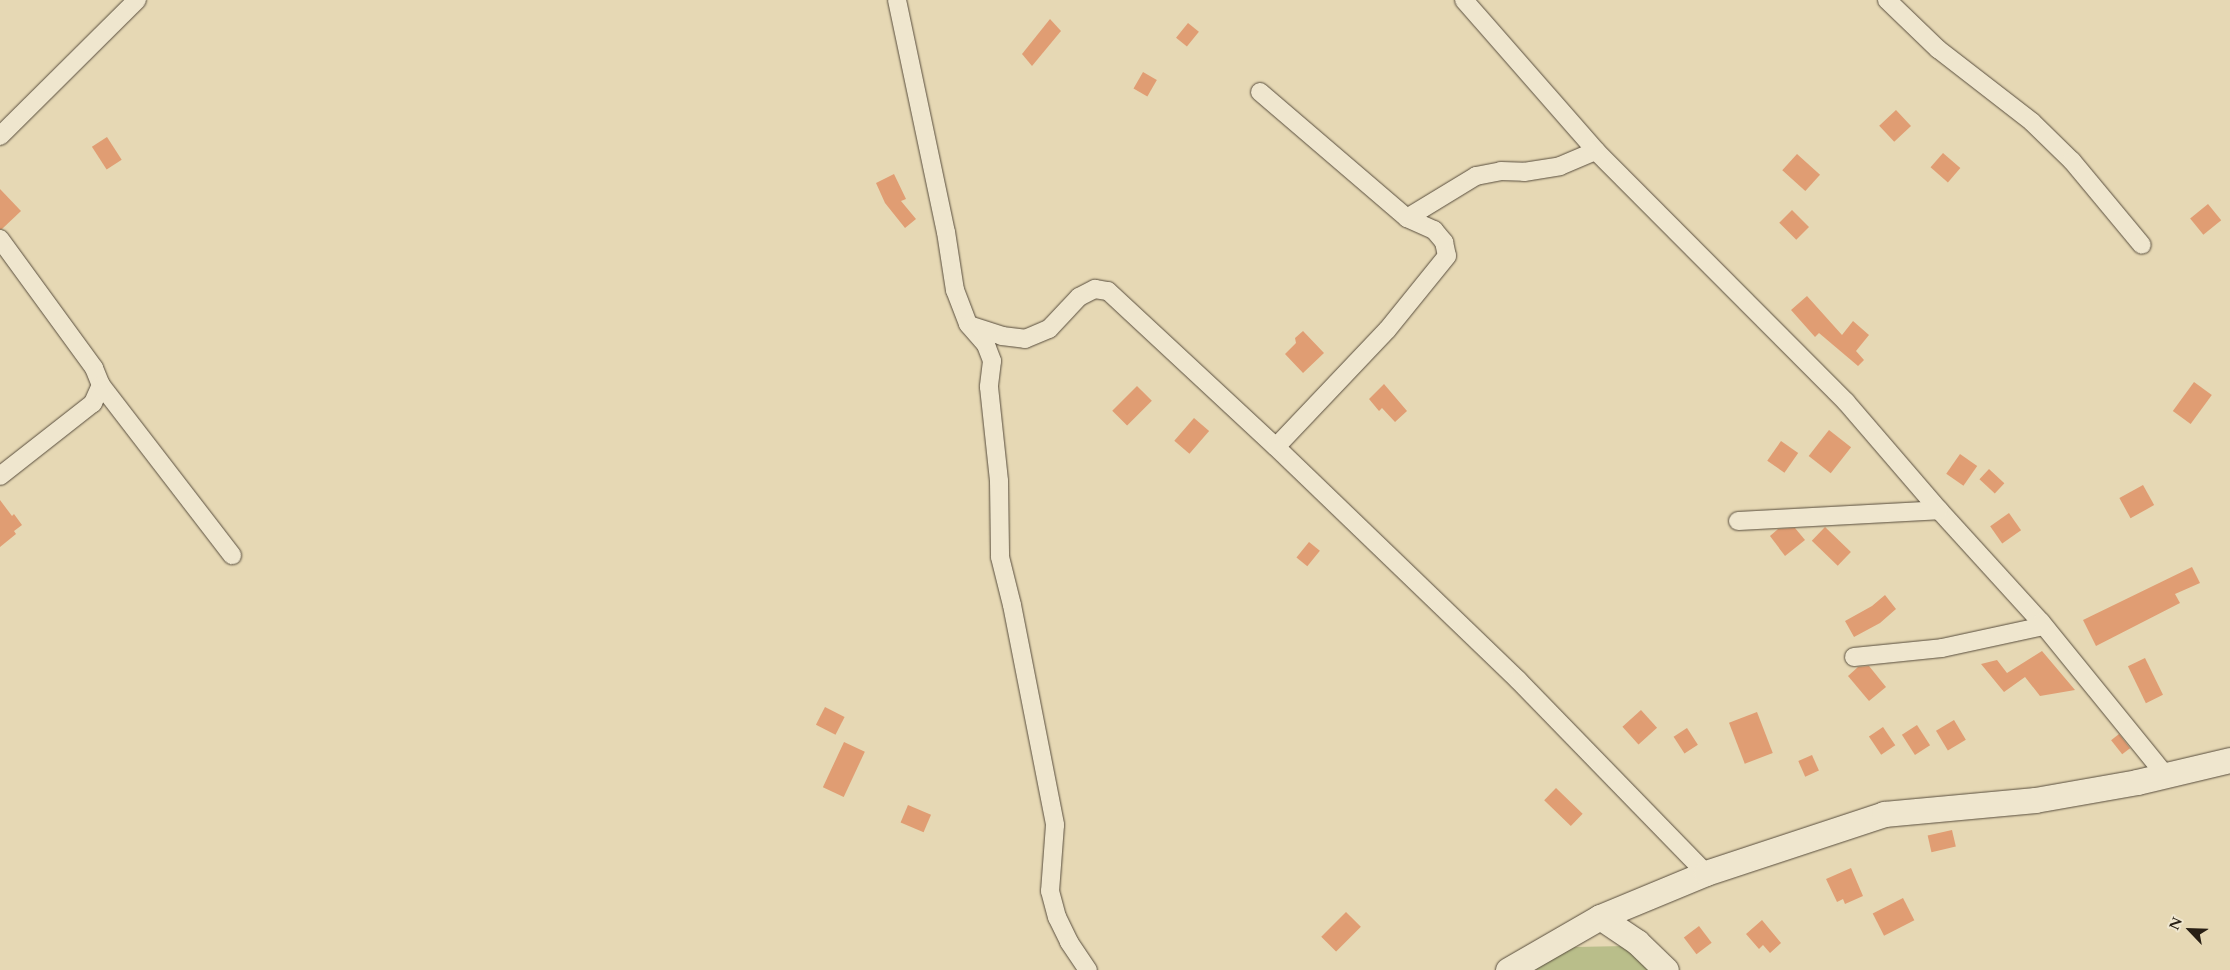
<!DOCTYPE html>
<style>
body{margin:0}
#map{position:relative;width:2230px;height:970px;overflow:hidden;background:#e6d8b4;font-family:Cardo,serif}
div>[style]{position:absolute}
.green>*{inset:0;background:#b9be8a}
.building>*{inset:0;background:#e09d73;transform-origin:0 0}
.roads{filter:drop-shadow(0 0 1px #584d3d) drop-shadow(0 0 1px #584d3d)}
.street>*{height:18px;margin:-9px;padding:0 9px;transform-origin:9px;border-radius:9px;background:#efe6ce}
.secondary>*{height:25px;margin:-12.5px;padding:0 12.5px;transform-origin:12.5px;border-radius:12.5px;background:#efe6ce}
span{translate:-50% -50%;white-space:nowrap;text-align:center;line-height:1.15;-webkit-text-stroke:4px #efe6ce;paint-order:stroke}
.north{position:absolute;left:2165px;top:905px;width:50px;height:50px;-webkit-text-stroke:4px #efe6ce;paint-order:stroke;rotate:294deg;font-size:14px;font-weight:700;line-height:20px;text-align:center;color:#281f15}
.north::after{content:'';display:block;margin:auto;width:18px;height:22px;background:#281f15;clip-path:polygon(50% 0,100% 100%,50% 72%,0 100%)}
</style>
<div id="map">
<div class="green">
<i style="clip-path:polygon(1626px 946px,1650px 970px,1524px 970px,1574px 947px)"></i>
</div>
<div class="building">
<i style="clip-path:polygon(1050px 19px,1061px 31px,1032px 66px,1022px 54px)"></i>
<i style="left:1188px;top:23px;width:14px;height:19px;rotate:39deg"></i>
<i style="left:1143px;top:72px;width:16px;height:19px;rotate:30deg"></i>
<i style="left:1896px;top:110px;width:22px;height:23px;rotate:47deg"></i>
<i style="left:107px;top:137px;width:27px;height:18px;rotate:57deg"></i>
<i style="left:1943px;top:153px;width:23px;height:19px;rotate:41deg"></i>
<i style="left:1797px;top:154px;width:31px;height:22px;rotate:42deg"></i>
<i style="clip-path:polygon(894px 174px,906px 199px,901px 201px,916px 219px,905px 228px,885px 203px,876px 183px)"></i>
<i style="clip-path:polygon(0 189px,21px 211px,2px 229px,0 229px)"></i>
<i style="left:2208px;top:204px;width:21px;height:23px;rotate:51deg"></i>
<i style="left:1792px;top:210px;width:24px;height:18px;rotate:45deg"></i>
<i style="clip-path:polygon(1807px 296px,1842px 335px,1853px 321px,1869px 335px,1856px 351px,1864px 360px,1858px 366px,1819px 333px,1815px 337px,1791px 310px)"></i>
<i style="clip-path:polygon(1303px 331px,1324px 353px,1303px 373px,1285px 354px,1296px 343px,1295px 338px)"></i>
<i style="left:2194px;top:382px;width:22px;height:36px;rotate:36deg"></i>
<i style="clip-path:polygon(1384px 384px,1407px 411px,1395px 422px,1382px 408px,1379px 411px,1369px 399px)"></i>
<i style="left:1137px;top:386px;width:21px;height:35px;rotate:45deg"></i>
<i style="left:1194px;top:418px;width:20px;height:30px;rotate:41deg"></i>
<i style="left:1829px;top:430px;width:28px;height:33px;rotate:38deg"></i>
<i style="left:1781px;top:441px;width:21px;height:24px;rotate:35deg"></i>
<i style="left:1960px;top:454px;width:21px;height:24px;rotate:35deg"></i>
<i style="left:1989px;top:469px;width:21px;height:14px;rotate:43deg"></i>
<i style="left:2143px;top:485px;width:23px;height:27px;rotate:61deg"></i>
<i style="clip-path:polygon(0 500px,12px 516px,14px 514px,22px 525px,14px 531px,16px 534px,0 547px)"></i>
<i style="left:2009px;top:513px;width:21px;height:23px;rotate:55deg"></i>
<i style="left:1825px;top:527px;width:36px;height:19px;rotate:44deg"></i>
<i style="clip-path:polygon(1795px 528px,1805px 540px,1785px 556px,1770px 536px,1778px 529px)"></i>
<i style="left:1309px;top:542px;width:14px;height:20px;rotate:39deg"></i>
<i style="clip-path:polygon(2192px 567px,2200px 583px,2175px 594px,2180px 603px,2096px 646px,2083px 620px)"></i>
<i style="clip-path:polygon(1885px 595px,1896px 609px,1880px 623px,1854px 637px,1845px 621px,1872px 606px)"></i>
<i style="clip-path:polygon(2042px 651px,2075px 690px,2040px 696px,2025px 677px,2004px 692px,1981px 664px,1997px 660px,2007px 673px)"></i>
<i style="left:2145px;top:658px;width:41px;height:19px;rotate:64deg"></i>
<i style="clip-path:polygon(1869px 666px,1886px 687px,1869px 701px,1848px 676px,1858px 667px)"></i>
<i style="left:825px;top:707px;width:22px;height:20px;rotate:27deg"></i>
<i style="left:1641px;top:710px;width:24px;height:25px;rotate:48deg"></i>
<i style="left:1757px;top:712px;width:44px;height:30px;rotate:69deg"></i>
<i style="left:1954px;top:720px;width:23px;height:21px;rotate:59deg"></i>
<i style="left:1917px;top:725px;width:24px;height:18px;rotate:57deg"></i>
<i style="left:1883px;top:727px;width:22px;height:17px;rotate:56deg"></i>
<i style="left:1687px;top:728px;width:20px;height:16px;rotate:57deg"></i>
<i style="left:2119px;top:734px;width:18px;height:10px;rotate:52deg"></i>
<i style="left:844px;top:742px;width:23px;height:50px;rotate:25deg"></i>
<i style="left:1812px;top:755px;width:17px;height:15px;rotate:66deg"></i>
<i style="left:1556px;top:788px;width:37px;height:17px;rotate:44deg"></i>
<i style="left:908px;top:805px;width:25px;height:19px;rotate:23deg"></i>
<i style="left:1952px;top:830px;width:17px;height:25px;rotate:77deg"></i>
<i style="clip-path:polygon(1851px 868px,1863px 896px,1845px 904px,1843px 899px,1837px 902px,1826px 879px)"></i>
<i style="left:1903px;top:898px;width:25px;height:34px;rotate:63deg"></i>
<i style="left:1346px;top:912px;width:21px;height:35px;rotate:45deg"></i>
<i style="clip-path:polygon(1762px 920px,1781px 943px,1770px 953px,1763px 945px,1759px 949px,1746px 934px)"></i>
<i style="left:1699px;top:926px;width:21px;height:19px;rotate:53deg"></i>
</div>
<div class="roads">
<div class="street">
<i style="left:897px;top:0;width:237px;rotate:78.1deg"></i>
<i style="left:946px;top:232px;width:59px;rotate:81.2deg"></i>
<i style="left:955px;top:290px;width:36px;rotate:69deg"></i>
<i style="left:968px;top:324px;width:28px;rotate:49deg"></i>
<i style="left:986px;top:345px;width:17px;rotate:69deg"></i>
<i style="left:992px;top:361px;width:26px;rotate:97deg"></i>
<i style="left:989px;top:387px;width:95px;rotate:83.9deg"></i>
<i style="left:999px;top:481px;width:76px;rotate:89.2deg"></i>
<i style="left:1000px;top:557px;width:49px;rotate:76deg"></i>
<i style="left:1012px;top:605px;width:224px;rotate:78.9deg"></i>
<i style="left:1055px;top:825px;width:66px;rotate:94.3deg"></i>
<i style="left:1050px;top:891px;width:27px;rotate:75deg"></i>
<i style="left:1057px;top:917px;width:28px;rotate:64deg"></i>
<i style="left:1069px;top:942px;width:34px;rotate:56deg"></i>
<i style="left:1464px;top:0;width:201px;rotate:48.8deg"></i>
<i style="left:1596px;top:151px;width:354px;rotate:45.1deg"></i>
<i style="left:1846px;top:402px;width:143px;rotate:49.3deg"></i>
<i style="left:1939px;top:510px;width:151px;rotate:47.7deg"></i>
<i style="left:2041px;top:622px;width:198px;rotate:50.9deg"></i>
<i style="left:1887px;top:0;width:71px;rotate:43.9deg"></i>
<i style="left:1938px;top:49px;width:119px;rotate:37.8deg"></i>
<i style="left:2032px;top:122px;width:56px;rotate:44.3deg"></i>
<i style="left:2072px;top:161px;width:109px;rotate:50.2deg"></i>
<i style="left:1260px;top:92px;width:194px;rotate:40.6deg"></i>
<i style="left:1407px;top:218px;width:30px;rotate:24deg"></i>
<i style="left:1434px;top:230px;width:16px;rotate:50deg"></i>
<i style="left:1444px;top:242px;width:14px;rotate:78deg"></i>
<i style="left:1447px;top:256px;width:95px;rotate:129deg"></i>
<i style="left:1387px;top:330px;width:161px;rotate:133.5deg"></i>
<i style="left:0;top:136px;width:193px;rotate:-44.8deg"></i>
<i style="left:1407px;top:218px;width:81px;rotate:-31.3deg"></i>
<i style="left:1476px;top:176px;width:25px;rotate:-11deg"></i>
<i style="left:1501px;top:171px;width:23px;rotate:2deg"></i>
<i style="left:1524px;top:172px;width:36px;rotate:-9deg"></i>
<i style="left:1560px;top:166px;width:39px;rotate:-23deg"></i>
<i style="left:0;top:239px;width:160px;rotate:53.9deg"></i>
<i style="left:94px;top:368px;width:18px;rotate:68deg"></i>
<i style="left:101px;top:385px;width:20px;rotate:114deg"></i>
<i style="left:93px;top:403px;width:118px;rotate:141.9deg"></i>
<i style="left:969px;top:325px;width:35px;rotate:18deg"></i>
<i style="left:1002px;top:336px;width:23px;rotate:7deg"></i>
<i style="left:1025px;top:339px;width:26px;rotate:-23deg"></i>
<i style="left:1049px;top:329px;width:44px;rotate:-46.8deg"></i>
<i style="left:1079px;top:297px;width:18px;rotate:-27deg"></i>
<i style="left:1095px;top:289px;width:13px;rotate:9deg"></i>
<i style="left:1108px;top:291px;width:229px;rotate:42.9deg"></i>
<i style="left:1276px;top:447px;width:336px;rotate:43.9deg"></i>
<i style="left:1518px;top:680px;width:269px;rotate:45.8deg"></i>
<i style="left:101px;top:385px;width:215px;rotate:52.4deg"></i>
<i style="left:1738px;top:521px;width:201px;rotate:-3.1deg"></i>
<i style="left:1854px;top:657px;width:88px;rotate:-5.8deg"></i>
<i style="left:1942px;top:648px;width:104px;rotate:-12.2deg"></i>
</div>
<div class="secondary">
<i style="left:1600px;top:917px;width:45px;rotate:34deg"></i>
<i style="left:1637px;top:942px;width:40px;rotate:44deg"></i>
<i style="left:1508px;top:970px;width:106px;rotate:-29.9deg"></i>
<i style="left:1600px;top:917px;width:115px;rotate:-22.5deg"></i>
<i style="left:1706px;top:873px;width:188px;rotate:-18.3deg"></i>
<i style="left:1884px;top:814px;width:152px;rotate:-5.3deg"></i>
<i style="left:2035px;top:800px;width:104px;rotate:-10deg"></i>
<i style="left:2137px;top:782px;width:96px;rotate:-13.3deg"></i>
</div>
</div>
<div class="north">N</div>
</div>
